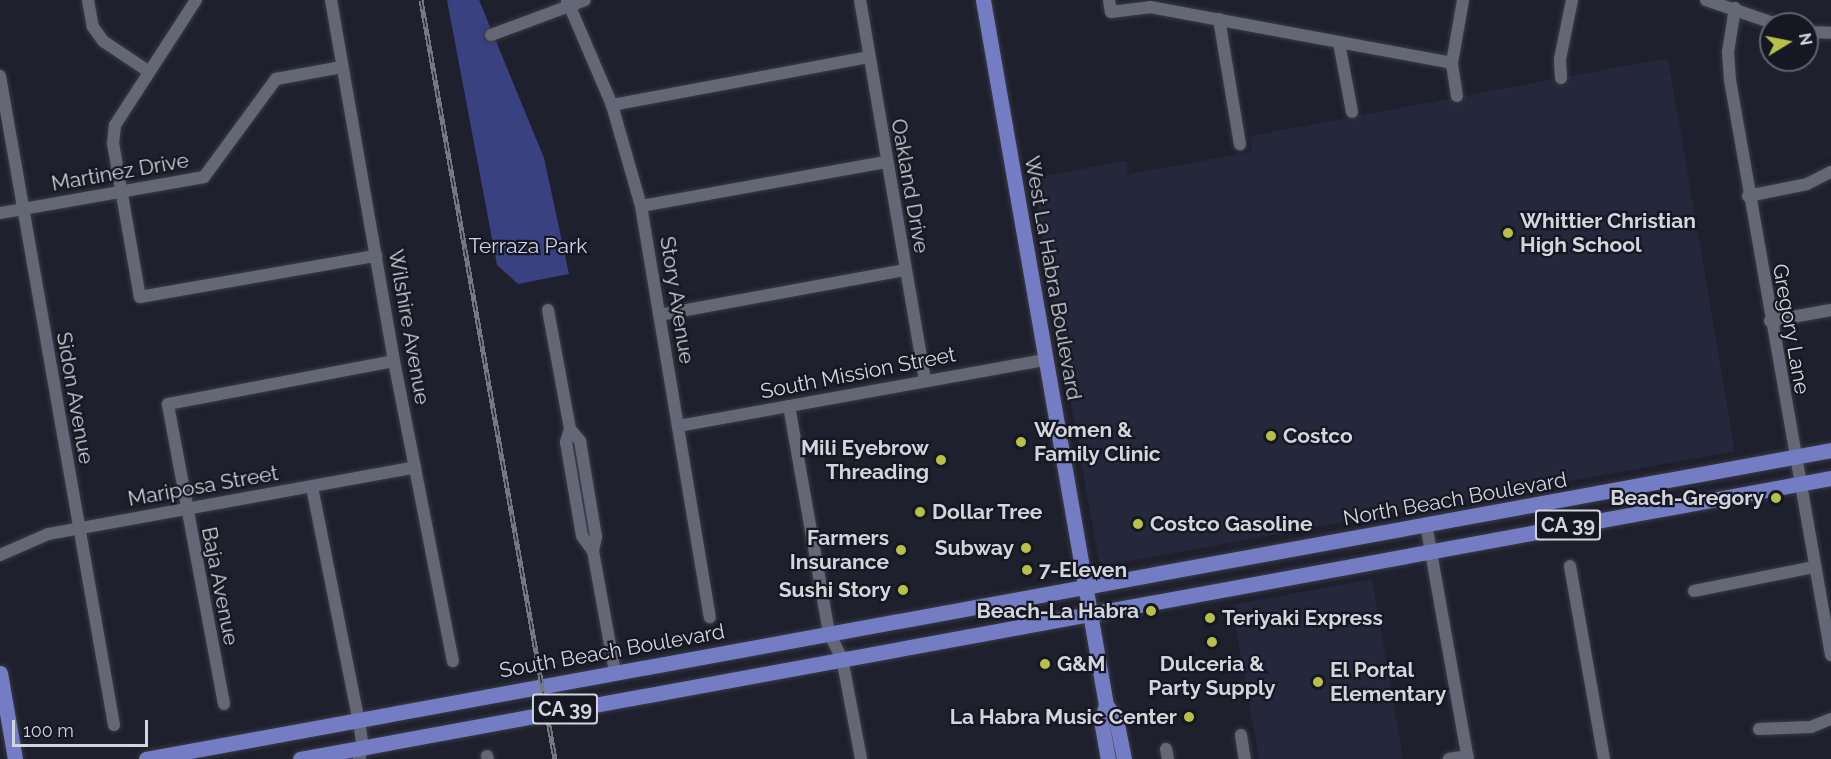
<!DOCTYPE html>
<style>
body{margin:0}
#map{position:relative;width:1831px;height:759px;overflow:hidden;background:#1e202d;font-family:Raleway,sans-serif}
div>[style]{position:absolute}
.built>*{inset:0;background:#24283a}
.green>*{inset:0;background:#3a4180}
.roads{filter:drop-shadow(0 0 2px #393b45) drop-shadow(0 0 2px #393b45)}
.minor>*{height:12px;margin:-6px;padding:0 6px;transform-origin:6px;border-radius:6px;background:#646776}
.major>*{height:15px;margin:-7.5px;padding:0 7.5px;transform-origin:7.5px;border-radius:7.5px;background:#747dc3}
.rail>*{height:5px;margin-top:-2.5px;transform-origin:0;background:repeating-linear-gradient(90deg,#151723 0 9px,#757781 0 18px);box-sizing:border-box;border-block:2px solid #757781}
.dots>*{width:16px;height:16px;translate:-50% -50%;box-sizing:border-box;border:3px solid #151723;border-radius:50%}
span{translate:-50% -50%;white-space:nowrap;text-align:center;line-height:1.15;-webkit-text-stroke:4.5px #151723;paint-order:stroke}
.shield-label span{padding:2px 4px;background:#151723;border:2px solid;border-radius:4px;-webkit-text-stroke-width:0}
.shield-label{font-size:20px;color:#d3d5dd;font-weight:700}
.street-label{font-size:21px;color:#d3d5dd}
.poi-label{font-size:21px;color:#d3d5dd;font-weight:700}
.left{translate:0 -50%;text-align:left}
.right{translate:-100% -50%;text-align:right}
.park-label{font-size:21px;color:#cfd4eb}
.north{position:absolute;left:1759px;top:12px;width:60px;height:60px;box-sizing:border-box;background:#151723;border:2px solid #61636d;border-radius:50%;rotate:80deg;font-size:16px;font-weight:700;line-height:24px;text-align:center;color:#d3d5dd}
.north::after{content:'';display:block;margin:auto;width:21px;height:27px;background:#b7c148;clip-path:polygon(50% 0,100% 100%,50% 72%,0 100%)}
.scale{position:absolute;left:12px;top:720px;width:136px;height:27px;box-sizing:border-box;border:3px solid #d3d5dd;border-top:0;padding-left:8px;font-size:18px;line-height:21px;white-space:nowrap;color:#d3d5dd;-webkit-text-stroke:4px #151723;paint-order:stroke}
</style>
<div id="map">
<div class="built">
<i style="clip-path:polygon(1668px 58px,1735px 451px,1107px 565px,1099px 562px,1032px 178px,1126px 161px,1128px 174px,1252px 152px,1250px 136px)"></i>
<i style="clip-path:polygon(1372px 579px,1403px 759px,1259px 759px,1232px 605px)"></i>
</div>
<div class="green">
<i style="clip-path:polygon(447px 0,479px 0,544px 158px,569px 274px,518px 284px,497px 265px)"></i>
</div>
<div class="roads">
<div class="minor">
<i style="left:88px;top:0;width:27px;rotate:80deg"></i>
<i style="left:93px;top:27px;width:17px;rotate:54deg"></i>
<i style="left:103px;top:41px;width:54px;rotate:33.7deg"></i>
<i style="left:196px;top:0;width:149px;rotate:122.9deg"></i>
<i style="left:115px;top:125px;width:18px;rotate:96deg"></i>
<i style="left:113px;top:143px;width:156px;rotate:80.1deg"></i>
<i style="left:140px;top:297px;width:240px;rotate:-9.9deg"></i>
<i style="left:331px;top:0;width:366px;rotate:80.1deg"></i>
<i style="left:394px;top:361px;width:306px;rotate:78.9deg"></i>
<i style="left:567px;top:0;width:114px;rotate:66.8deg"></i>
<i style="left:612px;top:105px;width:105px;rotate:74deg"></i>
<i style="left:641px;top:206px;width:417px;rotate:80.5deg"></i>
<i style="left:860px;top:0;width:385px;rotate:80.3deg"></i>
<i style="left:1109px;top:0;width:12px;rotate:81deg"></i>
<i style="left:1111px;top:12px;width:39px;rotate:-7deg"></i>
<i style="left:1150px;top:7px;width:307px;rotate:10.5deg"></i>
<i style="left:1706px;top:0;width:74px;rotate:18.9deg"></i>
<i style="left:1735px;top:8px;width:45px;rotate:99deg"></i>
<i style="left:1728px;top:52px;width:28px;rotate:86deg"></i>
<i style="left:1730px;top:80px;width:584px;rotate:80.04deg"></i>
<i style="left:1219px;top:19px;width:127px;rotate:80.5deg"></i>
<i style="left:1807px;top:32px;width:24px;rotate:2deg"></i>
<i style="left:491px;top:35px;width:100px;rotate:-20.4deg"></i>
<i style="left:1339px;top:43px;width:70px;rotate:79.3deg"></i>
<i style="left:0;top:76px;width:659px;rotate:80.04deg"></i>
<i style="left:1561px;top:78px;width:19px;rotate:-93deg"></i>
<i style="left:1560px;top:59px;width:60px;rotate:-78.5deg"></i>
<i style="left:1457px;top:96px;width:33px;rotate:-99deg"></i>
<i style="left:1452px;top:63px;width:64px;rotate:-80.1deg"></i>
<i style="left:612px;top:105px;width:260px;rotate:-10.6deg"></i>
<i style="left:1748px;top:196px;width:60px;rotate:-11.5deg"></i>
<i style="left:1807px;top:184px;width:27px;rotate:-27deg"></i>
<i style="left:641px;top:206px;width:248px;rotate:-10.2deg"></i>
<i style="left:0;top:213px;width:207px;rotate:-10deg"></i>
<i style="left:204px;top:177px;width:122px;rotate:-53.7deg"></i>
<i style="left:276px;top:79px;width:67px;rotate:-10.3deg"></i>
<i style="left:548px;top:310px;width:121px;rotate:79.5deg"></i>
<i style="left:570px;top:429px;width:16px;rotate:50deg"></i>
<i style="left:580px;top:441px;width:97px;rotate:80.5deg"></i>
<i style="left:596px;top:537px;width:14px;rotate:102deg"></i>
<i style="left:659px;top:315px;width:250px;rotate:-10.4deg"></i>
<i style="left:1770px;top:321px;width:62px;rotate:-10.2deg"></i>
<i style="left:789px;top:406px;width:230px;rotate:80deg"></i>
<i style="left:829px;top:633px;width:28px;rotate:63deg"></i>
<i style="left:842px;top:658px;width:103px;rotate:79.3deg"></i>
<i style="left:678px;top:426px;width:374px;rotate:-10.2deg"></i>
<i style="left:570px;top:429px;width:14px;rotate:107deg"></i>
<i style="left:566px;top:442px;width:95px;rotate:80.3deg"></i>
<i style="left:582px;top:536px;width:19px;rotate:54deg"></i>
<i style="left:593px;top:551px;width:123px;rotate:79.7deg"></i>
<i style="left:312px;top:487px;width:240px;rotate:78.7deg"></i>
<i style="left:359px;top:722px;width:25px;rotate:81deg"></i>
<i style="left:363px;top:747px;width:13px;rotate:108deg"></i>
<i style="left:1426px;top:524px;width:239px;rotate:79.9deg"></i>
<i style="left:0;top:555px;width:52px;rotate:-23.6deg"></i>
<i style="left:48px;top:534px;width:373px;rotate:-10.3deg"></i>
<i style="left:1570px;top:566px;width:196px;rotate:80deg"></i>
<i style="left:1694px;top:591px;width:122px;rotate:-11.3deg"></i>
<i style="left:224px;top:704px;width:305px;rotate:-100.6deg"></i>
<i style="left:168px;top:404px;width:230px;rotate:-10.8deg"></i>
<i style="left:1759px;top:729px;width:52px;rotate:-2.2deg"></i>
<i style="left:1811px;top:727px;width:22px;rotate:-22deg"></i>
<i style="left:1241px;top:735px;width:24px;rotate:81deg"></i>
<i style="left:1166px;top:749px;width:10px;rotate:79deg"></i>
<i style="left:487px;top:756px;width:3px;rotate:72deg"></i>
<i style="left:1449px;top:759px;width:19px;rotate:-9deg"></i>
</div>
<div class="major">
<i style="left:983px;top:0;width:716px;rotate:80.1deg"></i>
<i style="left:1106px;top:705px;width:16px;rotate:108deg"></i>
<i style="left:1101px;top:720px;width:40px;rotate:80deg"></i>
<i style="left:0;top:673px;width:87px;rotate:80.1deg"></i>
<i style="left:1106px;top:705px;width:17px;rotate:54deg"></i>
<i style="left:1116px;top:719px;width:41px;rotate:78.7deg"></i>
<i style="left:146px;top:759px;width:1713px;rotate:-10.39deg"></i>
<i style="left:300px;top:759px;width:1557px;rotate:-10.4deg"></i>
</div>
</div>
<div class="rail">
<i style="left:421px;top:0;width:771px;rotate:79.99deg"></i>
</div>
<div class="dots">
<i style="left:1508px;top:233px;background:#b7c148"></i>
<i style="left:1271px;top:436px;background:#b7c148"></i>
<i style="left:1021px;top:442px;background:#b7c148"></i>
<i style="left:941px;top:460px;background:#b7c148"></i>
<i style="left:1776px;top:498px;background:#b7c148"></i>
<i style="left:920px;top:512px;background:#b7c148"></i>
<i style="left:1138px;top:524px;background:#b7c148"></i>
<i style="left:1026px;top:548px;background:#b7c148"></i>
<i style="left:901px;top:550px;background:#b7c148"></i>
<i style="left:1027px;top:570px;background:#b7c148"></i>
<i style="left:903px;top:590px;background:#b7c148"></i>
<i style="left:1151px;top:611px;background:#b7c148"></i>
<i style="left:1210px;top:618px;background:#b7c148"></i>
<i style="left:1212px;top:642px;background:#b7c148"></i>
<i style="left:1045px;top:664px;background:#b7c148"></i>
<i style="left:1318px;top:682px;background:#b7c148"></i>
<i style="left:1189px;top:717px;background:#b7c148"></i>
</div>
<div class="shield-label">
<span style="left:1568px;top:525px">CA 39</span>
<span style="left:565px;top:709px">CA 39</span>
</div>
<div class="street-label">
<span style="left:120px;top:172px;rotate:-10deg">Martinez Drive</span>
<span style="left:910px;top:186px;rotate:80deg">Oakland Drive</span>
<span style="left:1053px;top:278px;rotate:80deg">West La Habra Boulevard</span>
<span style="left:677px;top:300px;rotate:81deg">Story Avenue</span>
<span style="left:409px;top:327px;rotate:80deg">Wilshire Avenue</span>
<span style="left:1791px;top:329px;rotate:80deg">Gregory Lane</span>
<span style="left:858px;top:373px;rotate:-11deg">South Mission Street</span>
<span style="left:75px;top:398px;rotate:80deg">Sidon Avenue</span>
<span style="left:203px;top:486px;rotate:-10deg">Mariposa Street</span>
<span style="left:1455px;top:499px;rotate:-10deg">North Beach Boulevard</span>
<span style="left:220px;top:586px;rotate:79deg">Baja Avenue</span>
<span style="left:612px;top:651px;rotate:-10deg">South Beach Boulevard</span>
</div>
<div class="poi-label">
<span class="left" style="left:1520px;top:233px">Whittier Christian<br>High School</span>
<span class="left" style="left:1034px;top:442px">Women &amp;<br>Family Clinic</span>
<span class="left" style="left:1283px;top:436px">Costco</span>
<span class="right" style="left:929px;top:460px">Mili Eyebrow<br>Threading</span>
<span class="right" style="left:1764px;top:498px">Beach-Gregory</span>
<span class="left" style="left:932px;top:512px">Dollar Tree</span>
<span class="left" style="left:1150px;top:524px">Costco Gasoline</span>
<span class="right" style="left:889px;top:550px">Farmers<br>Insurance</span>
<span class="right" style="left:1014px;top:548px">Subway</span>
<span class="left" style="left:1039px;top:570px">7-Eleven</span>
<span class="right" style="left:891px;top:590px">Sushi Story</span>
<span class="right" style="left:1139px;top:611px">Beach-La Habra</span>
<span class="left" style="left:1222px;top:618px">Teriyaki Express</span>
<span class="left" style="left:1057px;top:664px">G&amp;M</span>
<span style="left:1212px;top:676px">Dulceria &amp;<br>Party Supply</span>
<span class="left" style="left:1330px;top:682px">El Portal<br>Elementary</span>
<span class="right" style="left:1177px;top:717px">La Habra Music Center</span>
</div>
<div class="park-label">
<span style="left:528px;top:246px">Terraza Park</span>
</div>
<div class="north">N</div>
<div class="scale">100 m</div>
</div>
